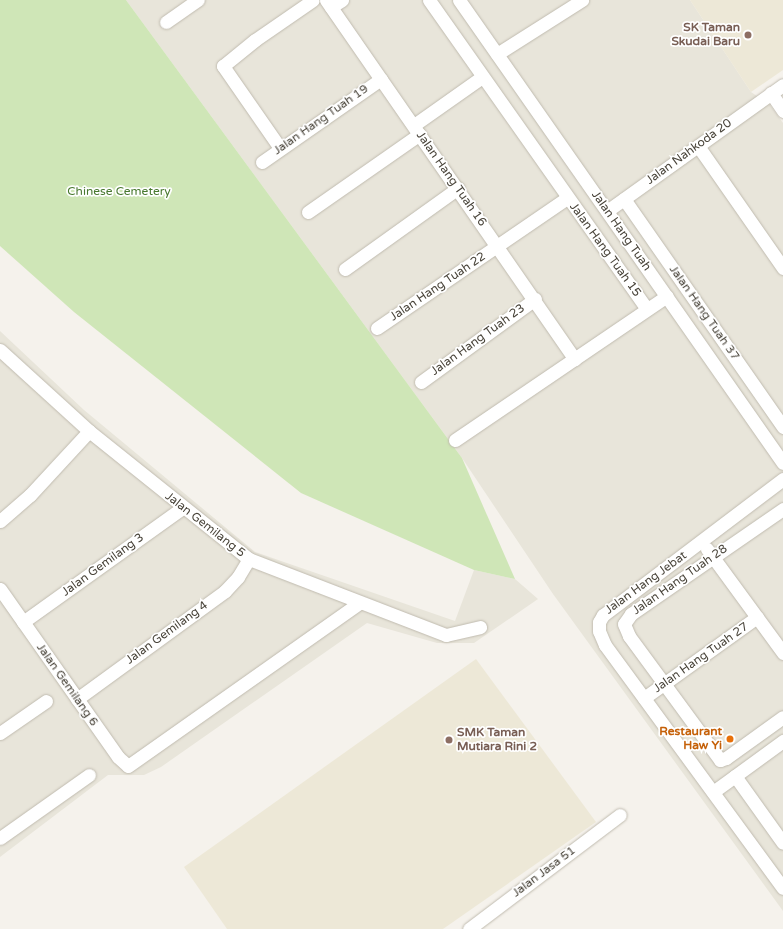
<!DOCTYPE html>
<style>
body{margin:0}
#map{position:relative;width:783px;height:929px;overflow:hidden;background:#f5f2ec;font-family:"Varela Round",sans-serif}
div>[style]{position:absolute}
.residential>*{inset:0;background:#e8e5da}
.education>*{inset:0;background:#ede8d7}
.green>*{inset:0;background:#cfe6b7}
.roads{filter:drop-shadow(0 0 1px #c0bbaf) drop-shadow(0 0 1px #c0bbaf)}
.minor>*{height:13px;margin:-6.5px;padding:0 6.5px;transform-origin:6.5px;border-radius:6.5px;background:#fff}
.dots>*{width:11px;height:11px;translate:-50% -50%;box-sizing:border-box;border:2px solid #fff;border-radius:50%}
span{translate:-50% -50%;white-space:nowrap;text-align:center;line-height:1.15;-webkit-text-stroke:3.5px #fff;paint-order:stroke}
.education-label{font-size:12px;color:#785e54;font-weight:700}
.right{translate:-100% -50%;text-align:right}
.left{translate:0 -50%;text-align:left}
.street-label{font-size:12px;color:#49443a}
.park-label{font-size:12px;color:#48782f}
.food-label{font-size:12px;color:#c56008;font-weight:700}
</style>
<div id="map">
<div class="residential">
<i style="clip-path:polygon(126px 0,690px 0,751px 92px,770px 105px,783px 123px,783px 911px,553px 594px,462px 458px)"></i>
<i style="clip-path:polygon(0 331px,84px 410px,255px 552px,455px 621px,474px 570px,515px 579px,538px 599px,474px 643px,437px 643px,367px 623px,161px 767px,144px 775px,108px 775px,0 857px)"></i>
</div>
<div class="education">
<i style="clip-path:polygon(690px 0,783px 0,783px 70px,751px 92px)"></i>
<i style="clip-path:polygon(476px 659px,596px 822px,443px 929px,227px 929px,184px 867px)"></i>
</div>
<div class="green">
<i style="clip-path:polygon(0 0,126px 0,462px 458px,515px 579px,474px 570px,301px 493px,74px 312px,0 246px)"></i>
</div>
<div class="roads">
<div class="minor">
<i style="left:326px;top:0;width:437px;rotate:55.3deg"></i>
<i style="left:429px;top:0;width:378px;rotate:54.8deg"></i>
<i style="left:459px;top:0;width:565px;rotate:55.02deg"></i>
<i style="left:331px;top:7px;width:13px;rotate:-32deg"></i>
<i style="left:166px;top:22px;width:39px;rotate:-35deg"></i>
<i style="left:497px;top:54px;width:101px;rotate:-32.4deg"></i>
<i style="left:771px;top:93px;width:22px;rotate:56deg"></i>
<i style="left:414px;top:125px;width:83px;rotate:-35.2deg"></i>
<i style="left:698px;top:146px;width:149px;rotate:55.1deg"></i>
<i style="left:280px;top:148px;width:100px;rotate:-124.8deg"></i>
<i style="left:223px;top:66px;width:41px;rotate:-39.1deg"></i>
<i style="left:255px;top:40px;width:70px;rotate:-34.6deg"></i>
<i style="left:262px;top:162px;width:145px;rotate:-34.9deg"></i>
<i style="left:624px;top:199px;width:278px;rotate:55.1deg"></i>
<i style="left:607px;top:211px;width:216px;rotate:-35.6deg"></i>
<i style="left:308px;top:212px;width:136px;rotate:-34.9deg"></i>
<i style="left:345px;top:269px;width:139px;rotate:-35.6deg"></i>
<i style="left:377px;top:328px;width:230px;rotate:-34.4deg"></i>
<i style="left:0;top:350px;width:120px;rotate:42.3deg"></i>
<i style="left:89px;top:431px;width:205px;rotate:38.7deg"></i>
<i style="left:249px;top:559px;width:211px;rotate:21.1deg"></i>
<i style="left:446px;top:635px;width:35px;rotate:-13deg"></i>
<i style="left:421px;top:382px;width:141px;rotate:-36.1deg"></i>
<i style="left:455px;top:440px;width:256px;rotate:-34.2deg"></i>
<i style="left:783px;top:479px;width:226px;rotate:142.9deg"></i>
<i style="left:603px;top:615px;width:8px;rotate:120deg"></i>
<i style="left:599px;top:622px;width:9px;rotate:90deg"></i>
<i style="left:599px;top:631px;width:15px;rotate:67deg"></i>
<i style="left:605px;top:645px;width:301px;rotate:53.8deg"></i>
<i style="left:783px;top:509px;width:185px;rotate:145.4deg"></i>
<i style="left:631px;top:614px;width:12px;rotate:125deg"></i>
<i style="left:624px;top:624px;width:13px;rotate:67deg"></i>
<i style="left:629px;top:636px;width:154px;rotate:53.7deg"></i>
<i style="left:720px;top:760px;width:6px;rotate:-18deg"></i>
<i style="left:726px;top:758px;width:70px;rotate:-35.7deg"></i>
<i style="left:0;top:521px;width:40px;rotate:-41deg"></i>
<i style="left:30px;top:495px;width:87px;rotate:-47.3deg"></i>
<i style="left:707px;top:549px;width:129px;rotate:53.8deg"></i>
<i style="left:0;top:589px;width:205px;rotate:54.9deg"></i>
<i style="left:118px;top:757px;width:13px;rotate:42deg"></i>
<i style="left:128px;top:766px;width:283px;rotate:-35.2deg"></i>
<i style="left:23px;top:622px;width:196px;rotate:-35.6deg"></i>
<i style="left:644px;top:698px;width:139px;rotate:-35.6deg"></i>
<i style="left:77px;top:699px;width:183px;rotate:-36.1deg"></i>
<i style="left:225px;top:591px;width:19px;rotate:-47deg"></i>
<i style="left:238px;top:577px;width:21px;rotate:-59deg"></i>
<i style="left:0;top:733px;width:56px;rotate:-34.8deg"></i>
<i style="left:735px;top:776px;width:82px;rotate:54.4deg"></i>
<i style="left:713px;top:792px;width:87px;rotate:-36.1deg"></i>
<i style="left:0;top:838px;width:109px;rotate:-35.3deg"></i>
<i style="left:469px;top:929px;width:189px;rotate:-37.1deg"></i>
</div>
</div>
<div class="dots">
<i style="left:748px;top:35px;background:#8d6e63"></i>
<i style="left:730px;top:739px;background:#e8710a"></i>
<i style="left:449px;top:740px;background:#8d6e63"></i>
</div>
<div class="education-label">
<span class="right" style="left:740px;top:35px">SK Taman<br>Skudai Baru</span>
<span class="left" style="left:457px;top:740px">SMK Taman<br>Mutiara Rini 2</span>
</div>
<div class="street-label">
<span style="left:321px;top:120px;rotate:-35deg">Jalan Hang Tuah 19</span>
<span style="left:689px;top:152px;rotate:-36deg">Jalan Nahkoda 20</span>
<span style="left:451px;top:179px;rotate:55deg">Jalan Hang Tuah 16</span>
<span style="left:621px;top:231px;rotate:55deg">Jalan Hang Tuah</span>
<span style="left:605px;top:250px;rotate:54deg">Jalan Hang Tuah 15</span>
<span style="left:438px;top:287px;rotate:-34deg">Jalan Hang Tuah 22</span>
<span style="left:704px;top:313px;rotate:55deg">Jalan Hang Tuah 37</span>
<span style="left:478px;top:340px;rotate:-36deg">Jalan Hang Tuah 23</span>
<span style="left:205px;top:525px;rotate:38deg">Jalan Gemilang 5</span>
<span style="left:103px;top:565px;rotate:-36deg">Jalan Gemilang 3</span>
<span style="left:680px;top:580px;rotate:-35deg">Jalan Hang Tuah 28</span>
<span style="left:646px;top:583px;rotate:-36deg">Jalan Hang Jebat</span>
<span style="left:167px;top:633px;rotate:-36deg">Jalan Gemilang 4</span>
<span style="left:701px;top:658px;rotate:-35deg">Jalan Hang Tuah 27</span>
<span style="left:67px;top:685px;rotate:55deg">Jalan Gemilang 6</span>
<span style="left:544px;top:872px;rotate:-37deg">Jalan Jasa 51</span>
</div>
<div class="park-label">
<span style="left:119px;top:192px">Chinese Cemetery</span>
</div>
<div class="food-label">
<span class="right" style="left:722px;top:739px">Restaurant<br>Haw Yi</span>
</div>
</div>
